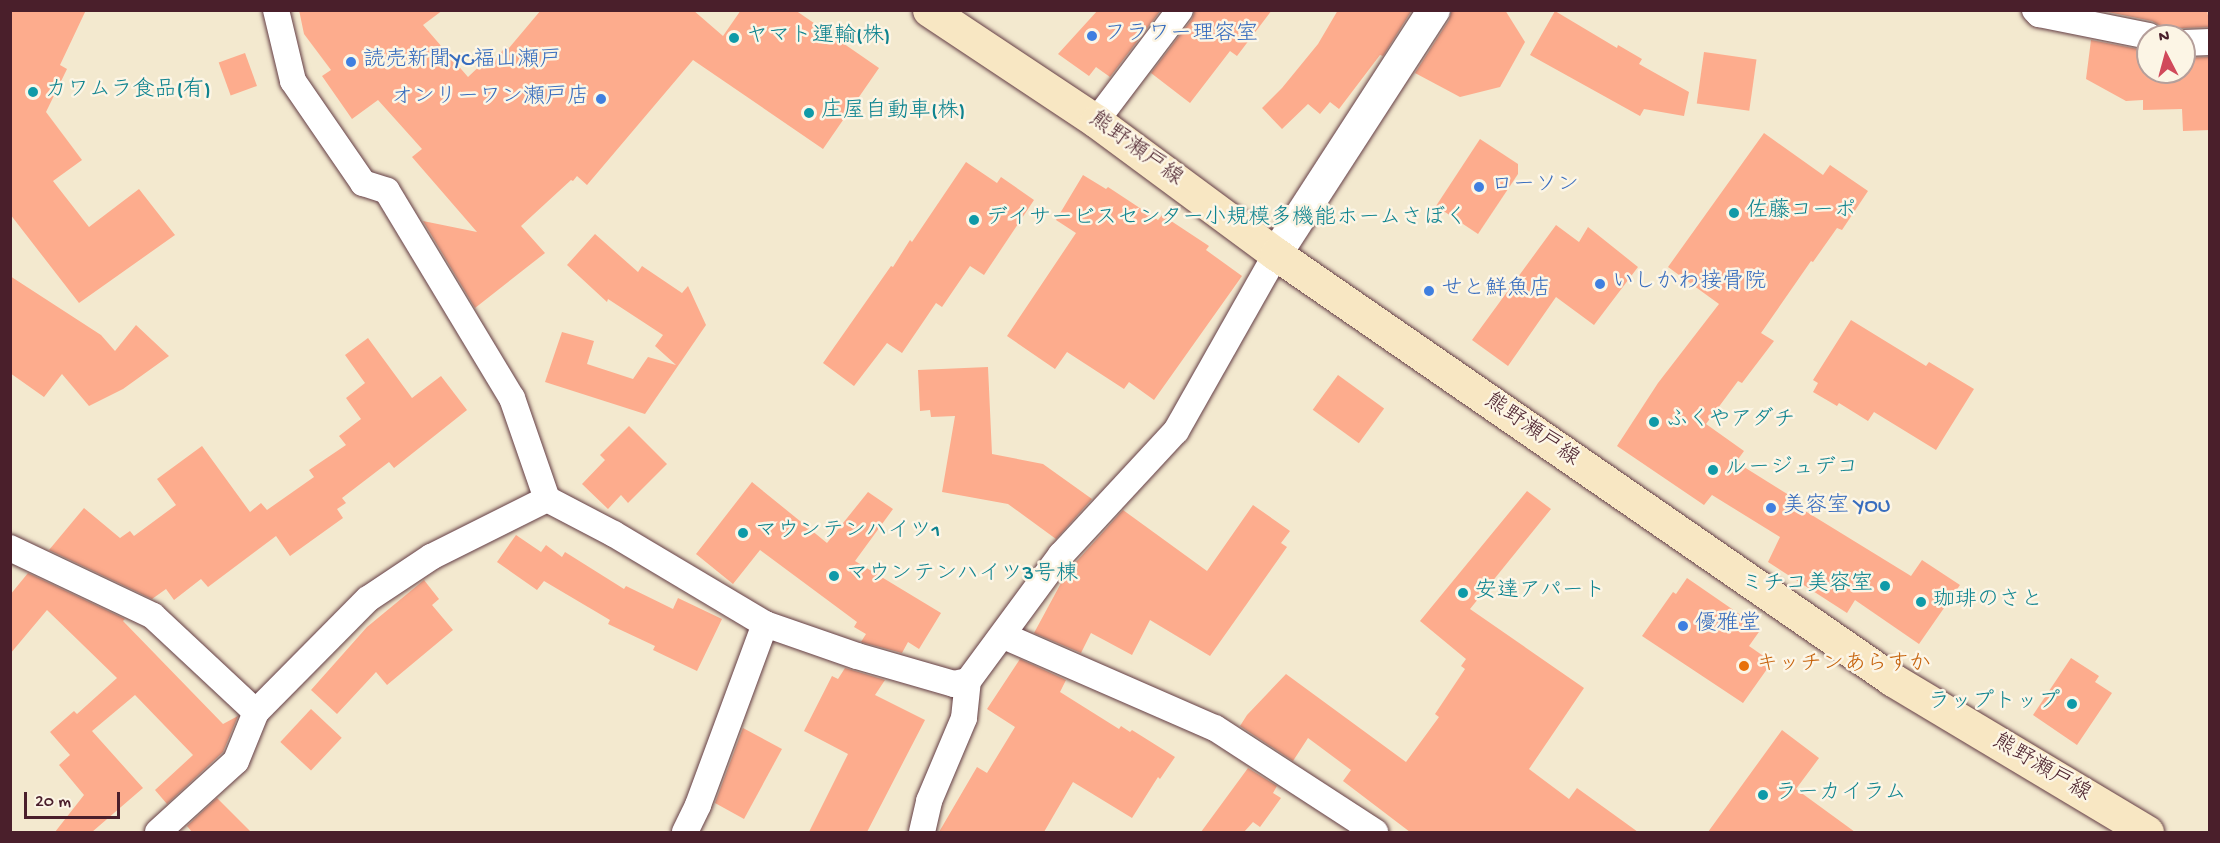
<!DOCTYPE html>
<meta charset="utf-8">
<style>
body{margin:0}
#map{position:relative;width:2220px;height:843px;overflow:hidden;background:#f3e9cf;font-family:"Gochi Hand","Klee One",sans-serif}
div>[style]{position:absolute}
.building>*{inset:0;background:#fdac8d;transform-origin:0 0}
.roads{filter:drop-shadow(0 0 2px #633d44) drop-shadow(0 0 2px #633d44)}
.minor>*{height:26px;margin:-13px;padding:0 13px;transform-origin:13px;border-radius:13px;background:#fff}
.tertiary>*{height:32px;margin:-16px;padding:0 16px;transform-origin:16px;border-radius:16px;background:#fff}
.secondary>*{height:33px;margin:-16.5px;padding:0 16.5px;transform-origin:16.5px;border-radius:16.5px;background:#f8e7c3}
.dots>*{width:16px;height:16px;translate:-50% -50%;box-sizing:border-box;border:3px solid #fcf5e5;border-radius:50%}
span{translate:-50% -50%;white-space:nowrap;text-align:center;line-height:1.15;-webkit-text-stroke:5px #fcf5e5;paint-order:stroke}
.shop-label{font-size:22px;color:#366cbe}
.left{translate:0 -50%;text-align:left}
.right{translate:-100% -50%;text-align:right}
.culture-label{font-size:22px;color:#0d838f}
.street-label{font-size:22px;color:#4a1f2b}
.food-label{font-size:22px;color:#c56008}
.frame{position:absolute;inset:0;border:12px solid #4a1f2b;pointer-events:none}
.north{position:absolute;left:2136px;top:24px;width:60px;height:60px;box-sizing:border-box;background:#fcf5e5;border:2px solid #b59f9b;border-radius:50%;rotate:354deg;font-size:16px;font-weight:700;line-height:24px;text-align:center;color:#4a1f2b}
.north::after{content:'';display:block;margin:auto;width:21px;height:27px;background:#d1495b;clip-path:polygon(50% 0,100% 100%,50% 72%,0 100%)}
.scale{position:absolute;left:24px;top:792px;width:96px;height:27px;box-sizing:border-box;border:3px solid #4a1f2b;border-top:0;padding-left:8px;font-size:18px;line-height:21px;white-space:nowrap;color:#4a1f2b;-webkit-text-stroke:4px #fcf5e5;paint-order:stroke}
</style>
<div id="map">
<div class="building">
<i style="clip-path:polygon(10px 10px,86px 10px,60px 65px,67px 69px,46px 112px,82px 160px,53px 181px,89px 227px,139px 189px,175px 235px,79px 303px,10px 214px)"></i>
<i style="clip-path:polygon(299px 10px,443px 10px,423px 25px,468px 77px,487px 59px,492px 64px,506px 46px,509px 48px,541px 10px,693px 10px,723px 36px,741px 10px,795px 10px,879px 68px,823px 149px,693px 60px,587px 185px,577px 176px,573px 181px,571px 180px,521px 226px,545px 253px,475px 308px,423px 221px,477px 232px,412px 157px,422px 149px,378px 100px,352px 119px,322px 76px,331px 70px,304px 34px)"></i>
<i style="clip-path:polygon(1098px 10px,1161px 10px,1110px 77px,1096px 67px,1089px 76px,1058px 54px)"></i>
<i style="clip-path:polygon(1195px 10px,1272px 10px,1237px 56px,1230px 51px,1190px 103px,1151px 73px,1192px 19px)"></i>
<i style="clip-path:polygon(1338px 10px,1412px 10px,1383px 56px,1380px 55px,1339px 109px,1330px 102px,1320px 114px,1308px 104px,1282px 129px,1262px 108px,1282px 88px,1318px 44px)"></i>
<i style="clip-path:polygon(1452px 10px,1505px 10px,1525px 42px,1500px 87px,1460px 97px,1415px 73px,1449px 20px)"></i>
<i style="clip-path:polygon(2098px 10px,2207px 10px,2210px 27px,2183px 28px,2171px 36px,2164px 36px,2159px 25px,2152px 21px)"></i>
<i style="clip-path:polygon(1555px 11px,1617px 48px,1618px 45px,1642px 59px,1639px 64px,1689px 92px,1684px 116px,1644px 109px,1640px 116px,1530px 55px)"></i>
<i style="clip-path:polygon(2091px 40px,2148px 51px,2148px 72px,2184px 72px,2184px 58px,2210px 57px,2210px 130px,2183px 131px,2182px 109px,2143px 110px,2143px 100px,2126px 101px,2086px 79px)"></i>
<i style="left:1704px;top:52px;width:53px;height:52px;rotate:8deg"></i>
<i style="left:245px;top:53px;width:35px;height:28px;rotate:70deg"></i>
<i style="clip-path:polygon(1764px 133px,1823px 175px,1830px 165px,1868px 191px,1842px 230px,1837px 228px,1813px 262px,1811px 261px,1761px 333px,1774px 341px,1742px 383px,1738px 381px,1706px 424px,1744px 451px,1736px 462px,1800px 502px,1797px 506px,1911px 576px,1922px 560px,1960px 585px,1919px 644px,1855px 600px,1847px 613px,1768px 562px,1780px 537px,1712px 495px,1704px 505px,1617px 446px,1658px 383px,1719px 304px,1668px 267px)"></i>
<i style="clip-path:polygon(1480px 139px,1518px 164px,1518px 174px,1478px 234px,1436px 206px)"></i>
<i style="clip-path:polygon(966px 162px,997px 183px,1001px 177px,1034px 200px,984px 275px,970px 266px,942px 307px,936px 303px,902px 353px,887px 343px,854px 386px,823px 363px,891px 266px,893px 267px,910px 240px,912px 242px)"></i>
<i style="clip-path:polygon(1083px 175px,1106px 189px,1108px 187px,1158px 220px,1162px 215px,1209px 246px,1206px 250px,1242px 276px,1154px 400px,1129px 382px,1124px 389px,1067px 352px,1055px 369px,1007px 336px,1076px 233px,1056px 220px)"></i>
<i style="clip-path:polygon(1556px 225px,1579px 242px,1588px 227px,1638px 267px,1594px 325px,1556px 297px,1508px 366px,1472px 340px)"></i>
<i style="clip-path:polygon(595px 234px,638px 272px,642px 266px,682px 293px,688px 286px,706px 325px,645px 414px,545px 382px,562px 332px,594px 341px,587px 364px,633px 379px,648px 357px,676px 365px,655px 346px,663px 335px,608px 299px,607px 302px,567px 265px)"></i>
<i style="clip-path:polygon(10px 276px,101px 335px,115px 351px,136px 325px,169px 356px,123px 389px,89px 406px,62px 374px,44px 397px,10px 373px)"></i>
<i style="clip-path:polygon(1851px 320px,1926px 366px,1929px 362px,1974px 389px,1936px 450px,1874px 412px,1868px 421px,1839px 403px,1837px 406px,1813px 392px,1818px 383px,1813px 380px)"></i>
<i style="clip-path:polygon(368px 338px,412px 398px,441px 376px,467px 410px,394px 468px,389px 462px,342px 498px,346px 503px,337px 509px,343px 518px,290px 556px,276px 536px,208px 587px,201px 579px,174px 600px,166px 589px,152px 599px,49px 550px,84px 508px,120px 538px,130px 531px,134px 536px,176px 505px,157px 479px,202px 446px,250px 512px,261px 503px,267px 510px,314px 477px,309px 470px,346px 445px,339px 436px,361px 419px,346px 398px,365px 383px,345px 355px)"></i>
<i style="clip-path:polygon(988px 367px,992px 454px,1043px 464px,1092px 499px,1056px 539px,1008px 504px,942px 492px,955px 416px,931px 417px,930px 410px,920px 411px,918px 370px)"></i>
<i style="left:1338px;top:375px;width:57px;height:43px;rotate:36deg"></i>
<i style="clip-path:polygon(629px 426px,667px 464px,628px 503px,621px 495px,608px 509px,582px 484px,605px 460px,600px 455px)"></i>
<i style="clip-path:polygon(752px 482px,827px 543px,868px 492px,893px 509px,855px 561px,941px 613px,919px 649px,908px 642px,902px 653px,861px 642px,866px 634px,854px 627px,857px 622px,760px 550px,733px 584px,696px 554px)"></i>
<i style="clip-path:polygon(1527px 491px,1551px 509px,1470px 609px,1584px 688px,1529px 769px,1569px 799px,1577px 788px,1638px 832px,1410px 832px,1343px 781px,1351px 770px,1308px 738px,1293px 761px,1240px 726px,1247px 715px,1286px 674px,1406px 762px,1439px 717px,1435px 714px,1465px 669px,1461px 666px,1466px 659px,1420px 621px)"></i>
<i style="clip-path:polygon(1253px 505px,1290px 531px,1281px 543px,1287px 547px,1210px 656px,1150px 620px,1132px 655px,1091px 633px,1081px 653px,1034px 633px,1067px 572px,1123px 510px,1207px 571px)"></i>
<i style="clip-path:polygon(516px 535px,541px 552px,546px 545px,562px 557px,565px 552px,624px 589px,626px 586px,673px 609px,678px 598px,722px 619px,697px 671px,653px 650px,655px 646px,608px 624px,610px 620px,544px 581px,537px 590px,497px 562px)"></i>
<i style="clip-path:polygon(28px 573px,125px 619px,123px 621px,223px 724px,238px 716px,223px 752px,167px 804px,155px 790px,193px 755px,135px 695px,92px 731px,143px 788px,92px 832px,55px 832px,84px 795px,59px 765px,70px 755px,50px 732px,74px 711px,77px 714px,117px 678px,47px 610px,10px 654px,10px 595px)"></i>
<i style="clip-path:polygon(1687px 578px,1761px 629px,1749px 646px,1772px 662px,1743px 703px,1642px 636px,1673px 592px,1676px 594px)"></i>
<i style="clip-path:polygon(424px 580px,439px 599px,432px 605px,453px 630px,387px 685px,376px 672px,337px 714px,311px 690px,367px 627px)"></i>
<i style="clip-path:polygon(2071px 658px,2099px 676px,2095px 682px,2112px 693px,2077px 745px,2033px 715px)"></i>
<i style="clip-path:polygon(1020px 659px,1066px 680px,1060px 692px,1119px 729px,1121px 726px,1130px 732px,1132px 730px,1175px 757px,1160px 779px,1158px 777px,1132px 818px,1073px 782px,1044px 832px,939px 832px,977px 767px,987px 773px,1015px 727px,987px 709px)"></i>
<i style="clip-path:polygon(845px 668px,885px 680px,875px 695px,925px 720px,867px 832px,809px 832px,848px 754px,804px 731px,832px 676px,838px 679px)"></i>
<i style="left:311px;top:709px;width:42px;height:45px;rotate:43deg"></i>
<i style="clip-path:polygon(743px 728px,782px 749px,744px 819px,715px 803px)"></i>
<i style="clip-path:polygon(1782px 730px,1819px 758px,1796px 789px,1855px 832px,1708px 832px)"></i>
<i style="clip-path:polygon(1248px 768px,1277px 786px,1273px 793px,1281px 798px,1260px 827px,1253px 822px,1244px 832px,1201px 832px)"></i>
<i style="clip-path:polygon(217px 798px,251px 832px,192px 832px,187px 826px)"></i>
</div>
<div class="roads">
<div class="minor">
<i style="left:276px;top:10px;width:73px;rotate:76.5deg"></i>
<i style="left:293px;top:81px;width:124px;rotate:55.5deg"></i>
<i style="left:363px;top:183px;width:25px;rotate:18deg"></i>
<i style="left:387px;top:191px;width:242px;rotate:58.9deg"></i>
<i style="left:512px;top:398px;width:107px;rotate:70.9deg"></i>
<i style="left:547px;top:499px;width:76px;rotate:27.6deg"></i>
<i style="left:614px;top:534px;width:176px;rotate:30.8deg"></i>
<i style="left:765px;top:624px;width:97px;rotate:19.2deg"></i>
<i style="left:857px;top:656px;width:101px;rotate:16.1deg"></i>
<i style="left:954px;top:684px;width:14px;rotate:-12deg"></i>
<i style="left:968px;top:681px;width:157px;rotate:-53.6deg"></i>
<i style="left:1061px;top:555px;width:169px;rotate:-47.2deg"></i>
<i style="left:1176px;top:431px;width:203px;rotate:-60.5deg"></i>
<i style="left:2035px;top:10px;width:6px;rotate:45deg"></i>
<i style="left:2039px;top:14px;width:112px;rotate:11.3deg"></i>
<i style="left:2184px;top:43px;width:26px;rotate:-2deg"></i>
<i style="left:1096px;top:121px;width:139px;rotate:-52.9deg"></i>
<i style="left:10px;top:548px;width:158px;rotate:25.4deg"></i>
<i style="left:153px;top:616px;width:141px;rotate:43deg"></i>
<i style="left:1004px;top:636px;width:230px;rotate:23.6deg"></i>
<i style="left:1215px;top:728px;width:191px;rotate:33deg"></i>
<i style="left:158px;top:832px;width:105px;rotate:-42.3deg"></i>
<i style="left:236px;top:761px;width:53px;rotate:-67.8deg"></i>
<i style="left:256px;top:712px;width:159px;rotate:-45.3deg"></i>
<i style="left:368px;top:599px;width:76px;rotate:-33.7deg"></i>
<i style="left:431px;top:557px;width:130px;rotate:-26.6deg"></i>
<i style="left:685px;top:832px;width:30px;rotate:-64deg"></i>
<i style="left:698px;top:805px;width:193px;rotate:-69.7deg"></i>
<i style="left:922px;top:832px;width:32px;rotate:-77deg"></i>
<i style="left:929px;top:801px;width:90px;rotate:-67.1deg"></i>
<i style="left:964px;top:718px;width:37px;rotate:-84deg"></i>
</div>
<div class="tertiary">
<i style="left:1276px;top:254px;width:291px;rotate:-57.1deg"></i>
</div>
<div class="secondary">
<i style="left:929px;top:10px;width:201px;rotate:33.6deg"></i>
<i style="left:1096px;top:121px;width:224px;rotate:36.5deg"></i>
<i style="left:1276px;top:254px;width:750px;rotate:34.62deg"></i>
<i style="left:1893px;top:680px;width:296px;rotate:30.9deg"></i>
</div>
</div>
<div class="dots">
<i style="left:1092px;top:36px;background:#3f7fe0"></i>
<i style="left:734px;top:38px;background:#0f9aa8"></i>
<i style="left:351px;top:62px;background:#3f7fe0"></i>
<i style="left:33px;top:92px;background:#0f9aa8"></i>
<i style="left:601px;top:99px;background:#3f7fe0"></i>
<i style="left:809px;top:113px;background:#0f9aa8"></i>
<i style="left:1479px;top:187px;background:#3f7fe0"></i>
<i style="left:1734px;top:213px;background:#0f9aa8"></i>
<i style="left:974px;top:220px;background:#0f9aa8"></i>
<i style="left:1600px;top:284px;background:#3f7fe0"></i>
<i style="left:1429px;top:291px;background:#3f7fe0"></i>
<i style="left:1654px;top:422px;background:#0f9aa8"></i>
<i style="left:1713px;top:470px;background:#0f9aa8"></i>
<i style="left:1771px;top:508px;background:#3f7fe0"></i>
<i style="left:743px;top:533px;background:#0f9aa8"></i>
<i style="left:834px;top:576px;background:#0f9aa8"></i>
<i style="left:1885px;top:586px;background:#0f9aa8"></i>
<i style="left:1463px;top:593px;background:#0f9aa8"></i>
<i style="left:1921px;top:602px;background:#0f9aa8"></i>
<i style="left:1683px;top:626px;background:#3f7fe0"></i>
<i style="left:1744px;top:666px;background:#e8710a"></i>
<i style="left:2072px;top:704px;background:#0f9aa8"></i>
<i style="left:1763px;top:795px;background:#0f9aa8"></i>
</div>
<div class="shop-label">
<span class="left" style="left:1104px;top:36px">フラワー理容室</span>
<span class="left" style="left:363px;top:62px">読売新聞YC福山瀬戸</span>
<span class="right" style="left:589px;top:99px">オンリーワン瀬戸店</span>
<span class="left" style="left:1491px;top:187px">ローソン</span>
<span class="left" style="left:1612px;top:284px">いしかわ接骨院</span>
<span class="left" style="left:1441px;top:291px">せと鮮魚店</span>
<span class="left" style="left:1783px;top:508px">美容室 YOU</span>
<span class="left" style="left:1695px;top:626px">優雅堂</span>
</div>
<div class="culture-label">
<span class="left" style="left:746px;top:38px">ヤマト運輸(株)</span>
<span class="left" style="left:45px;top:92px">カワムラ食品(有)</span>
<span class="left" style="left:821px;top:113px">庄屋自動車(株)</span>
<span class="left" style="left:1746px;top:213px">佐藤コーポ</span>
<span class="left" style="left:986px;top:220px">デイサービスセンター小規模多機能ホームさぼく</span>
<span class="left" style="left:1666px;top:422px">ふくやアダチ</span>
<span class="left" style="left:1725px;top:470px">ルージュデコ</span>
<span class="left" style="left:755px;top:533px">マウンテンハイツ1</span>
<span class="left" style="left:846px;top:576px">マウンテンハイツ3号棟</span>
<span class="right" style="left:1873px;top:586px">ミチコ美容室</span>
<span class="left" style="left:1475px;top:593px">安達アパート</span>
<span class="left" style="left:1933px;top:602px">珈琲のさと</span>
<span class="right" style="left:2060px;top:704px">ラップトップ</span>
<span class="left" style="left:1775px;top:795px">ラーカイラム</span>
</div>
<div class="street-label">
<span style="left:1135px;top:150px;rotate:36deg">熊野瀬戸線</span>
<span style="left:1531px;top:431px;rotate:35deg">熊野瀬戸線</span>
<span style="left:2041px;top:769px;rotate:31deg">熊野瀬戸線</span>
</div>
<div class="food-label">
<span class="left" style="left:1756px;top:666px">キッチンあらすか</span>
</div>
<div class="frame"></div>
<div class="north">N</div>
<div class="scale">20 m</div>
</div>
